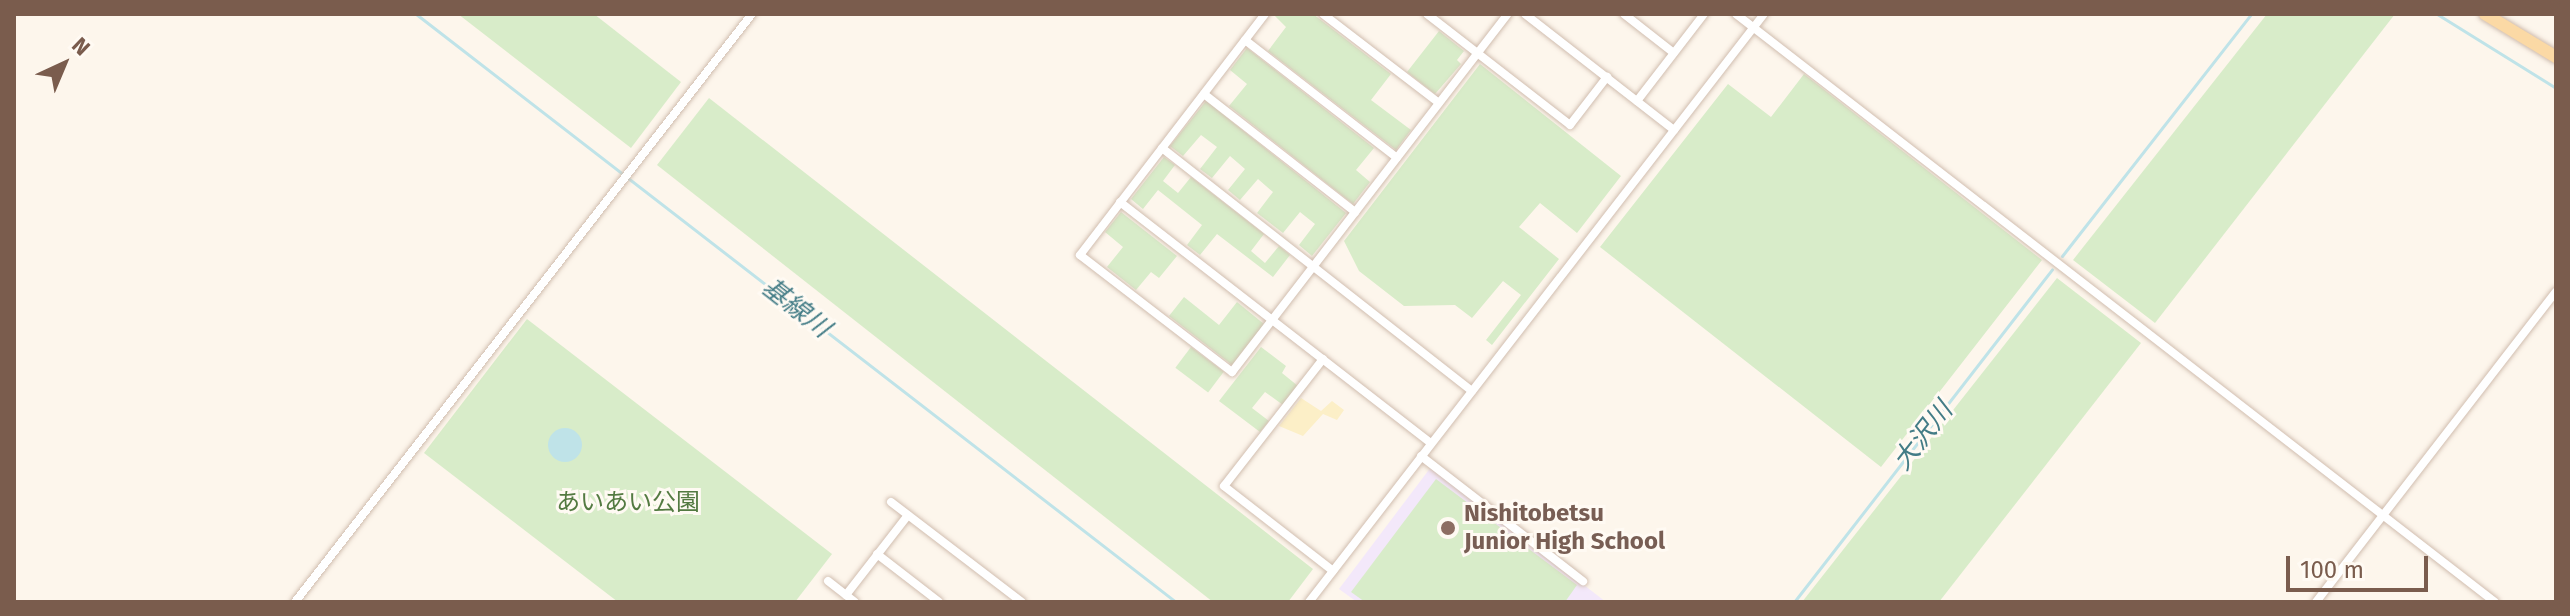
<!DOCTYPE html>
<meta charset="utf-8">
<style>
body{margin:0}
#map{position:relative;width:2570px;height:616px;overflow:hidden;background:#fdf6ec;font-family:"Fira Sans","Noto Sans JP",sans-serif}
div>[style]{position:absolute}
.education>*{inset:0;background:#f3e8fa}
.green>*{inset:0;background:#d8ecc9;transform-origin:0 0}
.sand>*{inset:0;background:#fcefc7}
.water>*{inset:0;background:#bfe3e8}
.round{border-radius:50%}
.stream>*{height:3px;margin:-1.5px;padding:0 1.5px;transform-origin:1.5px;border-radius:1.5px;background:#bfe3e8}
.roads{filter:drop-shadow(0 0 2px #d1beb0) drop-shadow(0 0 2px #d1beb0)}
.street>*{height:8px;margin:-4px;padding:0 4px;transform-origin:4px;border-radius:4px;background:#fff}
.primary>*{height:12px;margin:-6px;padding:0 6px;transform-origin:6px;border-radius:6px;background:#fbd9a5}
.dots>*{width:22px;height:22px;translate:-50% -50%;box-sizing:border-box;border:4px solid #fffaf3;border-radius:50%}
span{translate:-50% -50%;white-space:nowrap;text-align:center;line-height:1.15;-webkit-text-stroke:6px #fffaf3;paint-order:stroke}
.park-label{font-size:24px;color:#537a41}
.education-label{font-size:24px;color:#785e54;font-weight:700}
.left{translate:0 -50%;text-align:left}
.water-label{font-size:26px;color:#437c86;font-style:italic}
.frame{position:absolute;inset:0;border:16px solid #7a5c4d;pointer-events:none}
.north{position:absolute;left:24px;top:24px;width:80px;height:80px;-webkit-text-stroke:6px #fffaf3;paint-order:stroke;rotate:44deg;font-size:22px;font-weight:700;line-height:32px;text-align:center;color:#7a5c4d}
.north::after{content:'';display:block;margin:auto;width:28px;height:36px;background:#7a5c4d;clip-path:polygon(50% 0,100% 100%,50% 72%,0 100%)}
.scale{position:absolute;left:2286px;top:556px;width:142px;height:36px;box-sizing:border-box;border:4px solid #7a5c4d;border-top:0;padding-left:10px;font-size:24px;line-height:28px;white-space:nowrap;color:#7a5c4d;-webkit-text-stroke:6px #fffaf3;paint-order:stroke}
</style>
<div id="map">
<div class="education">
<i style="clip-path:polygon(1431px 467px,1606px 602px,1357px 602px,1339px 589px)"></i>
</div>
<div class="green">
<i style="clip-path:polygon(458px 14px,594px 14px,681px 82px,631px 148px)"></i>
<i style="clip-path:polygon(1273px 14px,1313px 14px,1391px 74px,1371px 100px,1411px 130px,1396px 150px,1268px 51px,1286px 27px)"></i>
<i style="clip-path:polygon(2267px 14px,2395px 14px,2155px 323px,2073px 260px)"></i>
<i style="clip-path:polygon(1439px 31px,1464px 51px,1457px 60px,1461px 64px,1435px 94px,1407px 72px)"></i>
<i style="clip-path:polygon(1247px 48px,1374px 148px,1356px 170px,1370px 182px,1353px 204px,1229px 106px,1247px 84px,1230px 70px)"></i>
<i style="clip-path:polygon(1480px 64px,1621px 176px,1577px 233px,1540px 203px,1519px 227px,1559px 259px,1492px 345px,1486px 340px,1521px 295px,1503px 281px,1472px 318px,1455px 305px,1404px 306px,1359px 271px,1344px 241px)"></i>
<i style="clip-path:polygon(1804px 74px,2042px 260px,1881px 467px,1600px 247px,1728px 84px,1771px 117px)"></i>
<i style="clip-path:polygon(709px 98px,1313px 569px,1288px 602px,1213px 602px,657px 165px)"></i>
<i style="clip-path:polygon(1206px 101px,1346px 213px,1312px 256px,1299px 245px,1315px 224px,1300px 212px,1283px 233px,1257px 213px,1273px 192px,1258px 179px,1240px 200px,1228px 190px,1245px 169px,1230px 156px,1212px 178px,1200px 169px,1217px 147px,1201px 135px,1183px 156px,1170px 146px)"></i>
<i style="clip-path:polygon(1164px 157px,1175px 165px,1163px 181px,1178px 193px,1191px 177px,1264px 234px,1251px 251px,1265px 263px,1279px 246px,1290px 255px,1273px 277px,1217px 234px,1200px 255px,1187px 245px,1202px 225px,1158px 190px,1143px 209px,1131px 199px)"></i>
<i style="clip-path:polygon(1121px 212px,1177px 256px,1159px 278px,1151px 272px,1136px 290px,1107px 267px,1123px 247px,1105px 232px)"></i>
<i style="clip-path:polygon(2057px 278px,2141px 343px,1939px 602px,1802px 602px)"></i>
<i style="clip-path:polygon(1184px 297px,1219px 325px,1237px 302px,1264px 324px,1232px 365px,1169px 316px)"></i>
<i style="clip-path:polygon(527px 319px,832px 554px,795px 602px,618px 602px,424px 453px)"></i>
<i style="left:1191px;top:347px;width:41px;height:26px;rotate:37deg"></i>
<i style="clip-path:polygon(1261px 347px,1286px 366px,1282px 373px,1298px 386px,1283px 405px,1265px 392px,1252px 408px,1269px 421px,1260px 432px,1219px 401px)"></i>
<i style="clip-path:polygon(1436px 479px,1577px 585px,1565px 602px,1365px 602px,1351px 592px)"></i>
</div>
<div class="sand">
<i style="clip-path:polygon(1301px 398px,1321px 411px,1332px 401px,1344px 410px,1337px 420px,1323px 414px,1303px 436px,1279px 426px)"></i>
</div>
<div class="water">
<i class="round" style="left:548px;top:428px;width:34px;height:34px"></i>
</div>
<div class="stream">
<i style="left:416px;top:14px;width:961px;rotate:37.73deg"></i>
<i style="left:2437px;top:14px;width:140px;rotate:31.9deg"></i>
<i style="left:2062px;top:256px;width:307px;rotate:-52deg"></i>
<i style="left:1794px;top:602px;width:421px;rotate:-52.2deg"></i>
</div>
<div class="roads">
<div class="street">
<i style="left:1265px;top:14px;width:304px;rotate:127.5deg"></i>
<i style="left:1080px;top:255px;width:192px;rotate:37.6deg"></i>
<i style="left:1232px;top:372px;width:452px;rotate:-52.4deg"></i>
<i style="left:1323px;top:14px;width:146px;rotate:37.5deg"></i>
<i style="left:1427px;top:14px;width:181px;rotate:37.8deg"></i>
<i style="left:1570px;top:125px;width:61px;rotate:-52.4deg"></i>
<i style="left:1525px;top:14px;width:189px;rotate:37.9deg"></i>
<i style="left:1624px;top:14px;width:63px;rotate:38deg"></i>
<i style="left:1736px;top:14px;width:960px;rotate:37.77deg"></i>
<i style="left:1245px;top:40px;width:192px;rotate:37.8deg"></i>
<i style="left:1204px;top:94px;width:192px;rotate:38deg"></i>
<i style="left:1637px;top:101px;width:110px;rotate:-52.4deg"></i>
<i style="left:1162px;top:148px;width:394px;rotate:38.1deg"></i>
<i style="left:1120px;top:202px;width:393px;rotate:37.8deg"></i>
<i style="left:1323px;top:359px;width:161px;rotate:127.9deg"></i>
<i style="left:1224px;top:486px;width:138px;rotate:37.9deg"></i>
<i style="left:1421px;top:456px;width:205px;rotate:37.7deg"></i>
<i style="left:891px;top:502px;width:165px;rotate:37.4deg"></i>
<i style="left:877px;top:554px;width:78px;rotate:37.7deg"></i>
<i style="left:828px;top:581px;width:34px;rotate:38deg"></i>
<i style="left:846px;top:595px;width:101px;rotate:-52.2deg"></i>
<i style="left:295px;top:602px;width:745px;rotate:-52.15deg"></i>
<i style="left:1309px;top:602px;width:743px;rotate:-52.27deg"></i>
<i style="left:2316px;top:602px;width:392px;rotate:-52.3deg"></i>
</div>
<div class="primary">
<i style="left:2485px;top:14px;width:83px;rotate:31.2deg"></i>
</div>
</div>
<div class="dots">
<i style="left:1448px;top:528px;background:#8d6e63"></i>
</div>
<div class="park-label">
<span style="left:628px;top:503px">あいあい公園</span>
</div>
<div class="education-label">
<span class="left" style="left:1464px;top:528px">Nishitobetsu<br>Junior High School</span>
</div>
<div class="water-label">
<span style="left:796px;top:308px;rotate:38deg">基線川</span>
<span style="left:1923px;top:436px;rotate:-52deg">大沢川</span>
</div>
<div class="frame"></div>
<div class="north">N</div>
<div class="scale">100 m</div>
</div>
